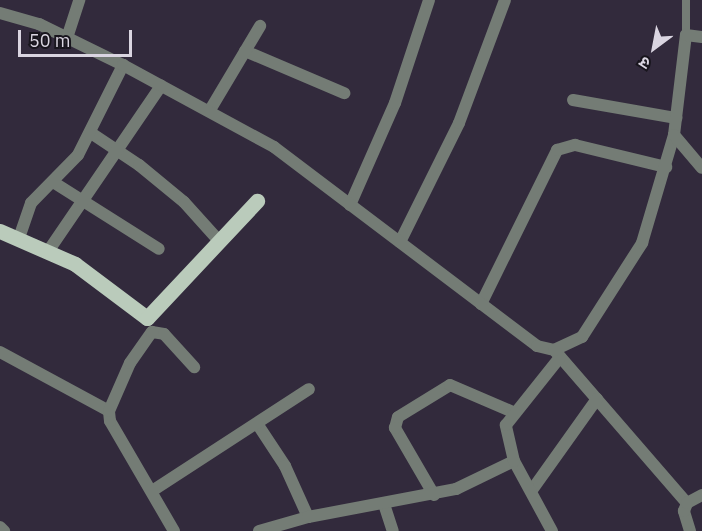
<!DOCTYPE html>
<meta charset="utf-8">
<style>
body{margin:0}
#map{position:relative;width:702px;height:531px;overflow:hidden;background:#322a3c;font-family:"IBM Plex Sans","Noto Sans Devanagari",sans-serif}
div>[style]{position:absolute}
.service>*{height:8px;margin:-4px;padding:0 4px;transform-origin:4px;border-radius:4px;background:#747c75}
.minor>*{height:12px;margin:-6px;padding:0 6px;transform-origin:6px;border-radius:6px;background:#747c75}
.tertiary>*{height:12px;margin:-6px;padding:0 6px;transform-origin:6px;border-radius:6px;background:#747c75}
.primary>*{height:15px;margin:-7.5px;padding:0 7.5px;transform-origin:7.5px;border-radius:7.5px;background:#bacbbb}
span{translate:-50% -50%;white-space:nowrap;text-align:center;line-height:1.15;-webkit-text-stroke:5px #18151d;paint-order:stroke}
.north{position:absolute;left:624px;top:18px;width:60px;height:60px;-webkit-text-stroke:4px #18151d;paint-order:stroke;rotate:212deg;font-size:16px;font-weight:700;line-height:24px;text-align:center;color:#dad5e1}
.north::after{content:'';display:block;margin:auto;width:21px;height:27px;background:#dad5e1;clip-path:polygon(50% 0,100% 100%,50% 72%,0 100%)}
.scale{position:absolute;left:18px;top:30px;width:114px;height:27px;box-sizing:border-box;border:3px solid #dad5e1;border-top:0;padding-left:8px;font-size:18px;line-height:21px;white-space:nowrap;color:#dad5e1;-webkit-text-stroke:4px #18151d;paint-order:stroke}
</style>
<div id="map">
<div class="service">
<i style="left:686px;top:0;width:35px;rotate:90deg"></i>
</div>
<div class="minor">
<i style="left:67px;top:38px;width:40px;rotate:-72deg"></i>
<i style="left:245px;top:51px;width:108px;rotate:23deg"></i>
<i style="left:573px;top:100px;width:105px;rotate:9.9deg"></i>
<i style="left:210px;top:110px;width:98px;rotate:-59.2deg"></i>
<i style="left:91px;top:133px;width:58px;rotate:33.7deg"></i>
<i style="left:139px;top:165px;width:58px;rotate:39.4deg"></i>
<i style="left:184px;top:202px;width:54px;rotate:48deg"></i>
<i style="left:53px;top:182px;width:125px;rotate:32.3deg"></i>
<i style="left:350px;top:205px;width:111px;rotate:-66.2deg"></i>
<i style="left:395px;top:103px;width:108px;rotate:-71.7deg"></i>
<i style="left:19px;top:238px;width:37px;rotate:-71deg"></i>
<i style="left:31px;top:203px;width:67px;rotate:-45.6deg"></i>
<i style="left:78px;top:155px;width:101px;rotate:-63.4deg"></i>
<i style="left:400px;top:242px;width:133px;rotate:-63.6deg"></i>
<i style="left:459px;top:123px;width:131px;rotate:-69.5deg"></i>
<i style="left:49px;top:250px;width:199px;rotate:-55.7deg"></i>
<i style="left:481px;top:304px;width:172px;rotate:-63.7deg"></i>
<i style="left:557px;top:150px;width:19px;rotate:-16deg"></i>
<i style="left:575px;top:145px;width:94px;rotate:13.6deg"></i>
<i style="left:0;top:352px;width:124px;rotate:28.4deg"></i>
<i style="left:556px;top:352px;width:200px;rotate:49.1deg"></i>
<i style="left:258px;top:425px;width:49px;rotate:56.6deg"></i>
<i style="left:285px;top:466px;width:56px;rotate:65.7deg"></i>
<i style="left:532px;top:490px;width:112px;rotate:-54.5deg"></i>
<i style="left:152px;top:491px;width:187px;rotate:-33deg"></i>
<i style="left:434px;top:495px;width:78px;rotate:-120.2deg"></i>
<i style="left:395px;top:428px;width:11px;rotate:-75deg"></i>
<i style="left:398px;top:417px;width:61px;rotate:-31.6deg"></i>
<i style="left:450px;top:385px;width:69px;rotate:23.2deg"></i>
<i style="left:384px;top:504px;width:28px;rotate:72deg"></i>
<i style="left:0;top:527px;width:6px;rotate:45deg"></i>
<i style="left:174px;top:531px;width:127px;rotate:-120.2deg"></i>
<i style="left:110px;top:421px;width:10px;rotate:-96deg"></i>
<i style="left:109px;top:411px;width:52px;rotate:-66.4deg"></i>
<i style="left:130px;top:363px;width:38px;rotate:-55deg"></i>
<i style="left:152px;top:332px;width:12px;rotate:9deg"></i>
<i style="left:164px;top:334px;width:45px;rotate:47.7deg"></i>
<i style="left:259px;top:531px;width:51px;rotate:-15.9deg"></i>
<i style="left:308px;top:517px;width:151px;rotate:-10.7deg"></i>
<i style="left:456px;top:489px;width:64px;rotate:-25.8deg"></i>
<i style="left:552px;top:531px;width:80px;rotate:-118.5deg"></i>
<i style="left:514px;top:461px;width:37px;rotate:-103deg"></i>
<i style="left:506px;top:425px;width:87px;rotate:-51.5deg"></i>
<i style="left:690px;top:531px;width:21px;rotate:-107deg"></i>
<i style="left:684px;top:511px;width:9px;rotate:-69deg"></i>
<i style="left:687px;top:503px;width:17px;rotate:-28deg"></i>
</div>
<div class="tertiary">
<i style="left:0;top:13px;width:41px;rotate:15.8deg"></i>
<i style="left:39px;top:24px;width:93px;rotate:26deg"></i>
<i style="left:123px;top:65px;width:172px;rotate:28.5deg"></i>
<i style="left:274px;top:147px;width:330px;rotate:37.1deg"></i>
<i style="left:537px;top:346px;width:17px;rotate:13deg"></i>
<i style="left:554px;top:350px;width:31px;rotate:-25deg"></i>
<i style="left:582px;top:337px;width:112px;rotate:-57.4deg"></i>
<i style="left:642px;top:243px;width:113px;rotate:-73.5deg"></i>
<i style="left:674px;top:135px;width:101px;rotate:-83.2deg"></i>
<i style="left:686px;top:35px;width:16px;rotate:7deg"></i>
<i style="left:674px;top:135px;width:43px;rotate:49.7deg"></i>
</div>
<div class="primary">
<i style="left:0;top:231px;width:82px;rotate:23.7deg"></i>
<i style="left:75px;top:264px;width:90px;rotate:36.9deg"></i>
<i style="left:147px;top:318px;width:161px;rotate:-46.8deg"></i>
</div>
<div class="north">उ</div>
<div class="scale">50 m</div>
</div>
